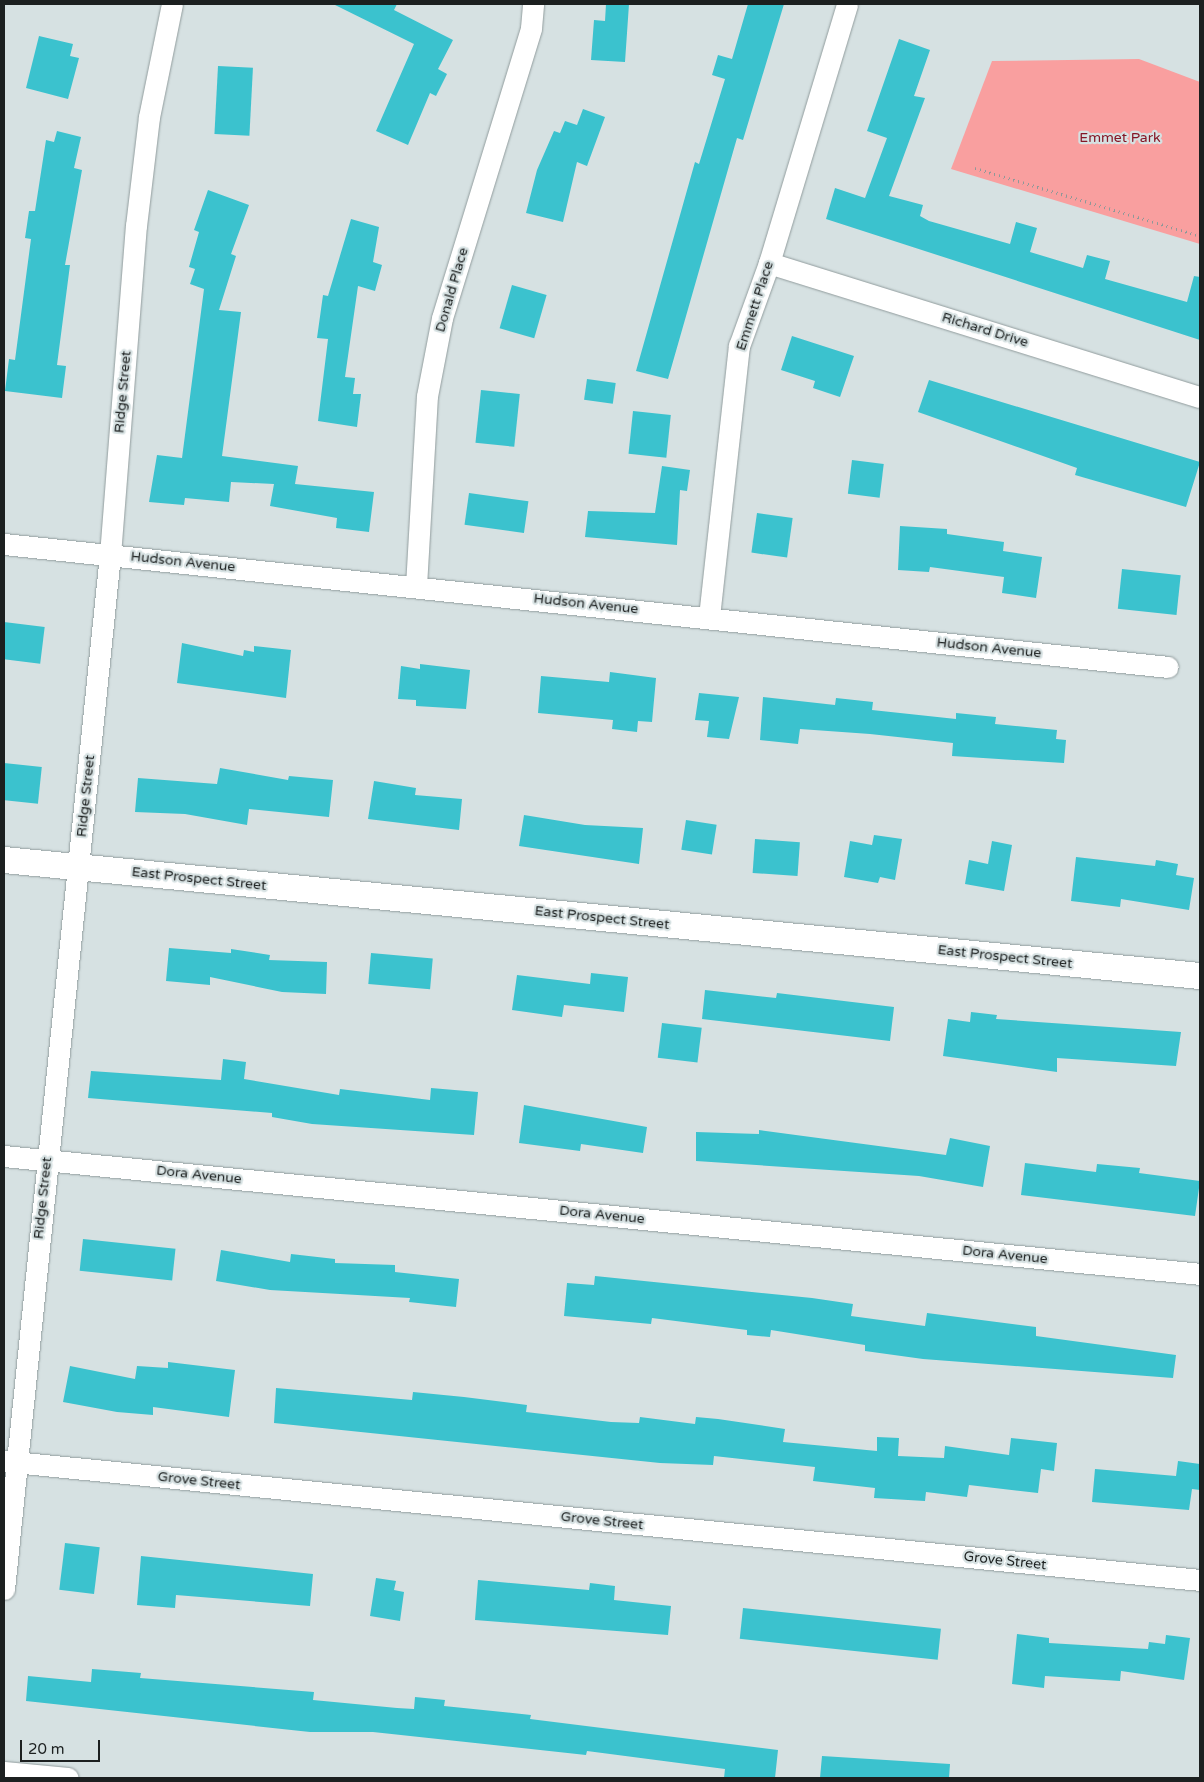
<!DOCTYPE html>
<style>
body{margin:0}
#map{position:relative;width:1204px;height:1782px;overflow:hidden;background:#d6e1e2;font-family:"Varela Round",sans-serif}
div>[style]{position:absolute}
.green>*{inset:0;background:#f99f9f}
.building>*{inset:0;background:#3bc2ce;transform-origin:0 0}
.path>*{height:3px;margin-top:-1.5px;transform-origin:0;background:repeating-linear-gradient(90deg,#8f9898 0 1px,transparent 0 5px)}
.roads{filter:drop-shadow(0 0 1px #919c9d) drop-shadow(0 0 1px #919c9d)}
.minor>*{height:21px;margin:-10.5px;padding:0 10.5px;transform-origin:10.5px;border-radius:10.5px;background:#fff}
.tertiary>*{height:26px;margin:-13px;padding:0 13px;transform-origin:13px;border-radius:13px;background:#fff}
span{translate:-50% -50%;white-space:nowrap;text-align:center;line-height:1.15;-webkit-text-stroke:4.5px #d6e1e2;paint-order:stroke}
.park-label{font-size:14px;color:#841626}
.street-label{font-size:14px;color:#1c2020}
.frame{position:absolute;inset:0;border:5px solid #1c2020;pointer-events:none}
.scale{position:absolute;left:20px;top:1740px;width:80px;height:22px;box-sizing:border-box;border:2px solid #1c2020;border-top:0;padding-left:6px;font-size:15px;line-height:18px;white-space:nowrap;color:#1c2020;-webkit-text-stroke:4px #d6e1e2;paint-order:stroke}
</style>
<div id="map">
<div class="green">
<i style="clip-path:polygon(1139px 59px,1200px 82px,1200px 244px,951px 169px,992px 61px)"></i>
</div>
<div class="building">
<i style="clip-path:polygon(333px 4px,397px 4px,394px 10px,453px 40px,438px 69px,447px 74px,436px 96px,430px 93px,408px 145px,376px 131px,414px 44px)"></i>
<i style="clip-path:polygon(606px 4px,629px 4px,625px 62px,591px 60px,594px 20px,605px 21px)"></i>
<i style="clip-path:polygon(748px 4px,784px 4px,743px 140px,737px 138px,668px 379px,636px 371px,695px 162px,699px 164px,725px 79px,712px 75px,718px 55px,732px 59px)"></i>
<i style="clip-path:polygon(39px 36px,73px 44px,70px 56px,79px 58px,68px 99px,26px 88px)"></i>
<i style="clip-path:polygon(899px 39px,930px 50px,914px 96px,925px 98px,889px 196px,923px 205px,920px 216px,929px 221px,1010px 244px,1016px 222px,1037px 228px,1030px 252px,1083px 268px,1087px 255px,1110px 261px,1105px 279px,1187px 302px,1194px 276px,1200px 277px,1200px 340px,826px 219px,835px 188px,865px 198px,887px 138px,867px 131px)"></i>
<i style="left:218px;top:66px;width:35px;height:68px;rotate:3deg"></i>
<i style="clip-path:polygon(583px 109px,605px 117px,587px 166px,577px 162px,563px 222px,526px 213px,537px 170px,554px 131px,560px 133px,565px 121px,577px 125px)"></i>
<i style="clip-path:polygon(57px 131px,81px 137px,74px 168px,82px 170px,65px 265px,70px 265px,57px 365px,66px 366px,62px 398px,5px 391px,9px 359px,15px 360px,31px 239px,25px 238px,29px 211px,35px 211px,46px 140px,54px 142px)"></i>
<i style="clip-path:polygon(208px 190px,249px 205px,231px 254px,236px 256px,219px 310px,241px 312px,222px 456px,298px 466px,295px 484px,374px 492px,369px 532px,336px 528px,337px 518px,270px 506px,274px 484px,231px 482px,229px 502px,185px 498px,184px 505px,149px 502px,157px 455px,182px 458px,204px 289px,190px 284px,195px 269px,189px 267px,199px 232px,194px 230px)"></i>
<i style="clip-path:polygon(351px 219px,379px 227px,373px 262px,382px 265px,375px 291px,358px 286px,345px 377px,355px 378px,353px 394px,361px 394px,357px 427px,318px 421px,328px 339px,317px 338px,323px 295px,328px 296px)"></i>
<i style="left:512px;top:285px;width:36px;height:45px;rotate:16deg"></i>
<i style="clip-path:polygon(792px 336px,854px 356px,840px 397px,813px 388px,815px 381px,781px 370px)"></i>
<i style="left:587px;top:379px;width:29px;height:21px;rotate:8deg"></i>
<i style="clip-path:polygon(929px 380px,1200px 462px,1186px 507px,1075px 475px,1077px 468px,918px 412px)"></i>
<i style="left:481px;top:390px;width:39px;height:53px;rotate:6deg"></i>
<i style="left:633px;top:411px;width:38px;height:43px;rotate:6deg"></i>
<i style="left:852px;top:460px;width:32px;height:34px;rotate:7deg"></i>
<i style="clip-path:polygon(662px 466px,690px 470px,687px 491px,680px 490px,677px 545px,585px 537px,588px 511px,655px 513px)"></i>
<i style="left:469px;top:493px;width:60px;height:32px;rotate:8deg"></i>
<i style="left:757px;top:513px;width:36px;height:40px;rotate:8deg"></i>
<i style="clip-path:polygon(900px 526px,947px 529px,947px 534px,1004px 542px,1003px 551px,1042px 557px,1036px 598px,1002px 593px,1004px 577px,930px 567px,929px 572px,898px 570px)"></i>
<i style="left:1122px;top:569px;width:59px;height:40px;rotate:6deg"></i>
<i style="left:4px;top:622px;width:41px;height:37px;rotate:7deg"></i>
<i style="clip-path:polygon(182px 643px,243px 656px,244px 650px,254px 652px,254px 646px,291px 650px,286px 698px,177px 683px)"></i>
<i style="clip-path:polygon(420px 664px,470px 670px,466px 709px,416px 706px,416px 700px,398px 699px,401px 666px,420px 669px)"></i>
<i style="clip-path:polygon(610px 672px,656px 678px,652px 722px,638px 721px,637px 732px,612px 729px,613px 720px,538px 713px,541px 676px,609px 682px)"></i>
<i style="clip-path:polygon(699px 693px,739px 697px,729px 739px,707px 737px,709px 721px,695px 720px)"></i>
<i style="clip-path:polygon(763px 697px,835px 705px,836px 698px,873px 702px,872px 710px,956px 719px,956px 713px,996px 717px,995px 724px,1057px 730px,1056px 739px,1066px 740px,1064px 763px,952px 756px,953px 743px,870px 734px,800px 729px,798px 744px,760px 740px)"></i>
<i style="left:4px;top:763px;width:38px;height:37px;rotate:6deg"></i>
<i style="clip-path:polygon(220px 768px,288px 780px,289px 776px,333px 780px,329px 817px,249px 809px,247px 825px,185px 814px,135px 812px,138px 778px,217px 784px)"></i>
<i style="clip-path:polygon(374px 781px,416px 788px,415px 795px,462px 799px,459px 830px,368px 819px)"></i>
<i style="clip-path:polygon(524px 815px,585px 825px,643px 828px,639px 864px,519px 846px)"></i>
<i style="left:686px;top:820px;width:31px;height:30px;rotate:9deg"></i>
<i style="clip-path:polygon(874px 835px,902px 839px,895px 880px,880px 877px,878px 883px,844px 877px,850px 841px,872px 845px)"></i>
<i style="left:755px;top:839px;width:45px;height:34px;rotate:4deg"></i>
<i style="clip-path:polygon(992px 841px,1012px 845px,1004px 891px,965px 884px,969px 860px,988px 864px)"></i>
<i style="clip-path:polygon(1076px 857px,1155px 866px,1156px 860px,1178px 864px,1176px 875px,1194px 878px,1189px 910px,1121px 899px,1120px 907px,1071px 901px)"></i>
<i style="clip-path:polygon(169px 948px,231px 953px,231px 949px,270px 955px,269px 960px,327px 962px,326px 994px,282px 992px,210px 977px,210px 985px,166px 981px)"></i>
<i style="left:371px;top:953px;width:62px;height:31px;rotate:5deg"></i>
<i style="clip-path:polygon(591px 973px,628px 977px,624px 1012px,564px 1005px,562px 1017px,512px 1010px,517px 975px,590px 984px)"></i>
<i style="clip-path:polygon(705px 990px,776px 998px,777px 993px,894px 1007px,890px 1041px,702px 1019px)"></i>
<i style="clip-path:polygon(971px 1012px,997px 1015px,996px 1019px,1181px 1032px,1176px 1066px,1057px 1058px,1057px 1072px,943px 1056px,948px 1019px,970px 1022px)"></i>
<i style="left:662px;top:1023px;width:40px;height:35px;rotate:7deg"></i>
<i style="clip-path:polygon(223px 1059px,246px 1062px,244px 1079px,339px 1095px,340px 1089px,430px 1100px,431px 1088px,478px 1092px,474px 1135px,312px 1124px,272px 1117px,272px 1113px,88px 1098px,91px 1071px,221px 1080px)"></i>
<i style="clip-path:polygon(524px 1105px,647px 1127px,643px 1153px,581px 1144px,580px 1151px,519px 1143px)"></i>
<i style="clip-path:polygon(759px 1130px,946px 1155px,950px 1138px,990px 1146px,983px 1187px,919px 1176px,696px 1161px,696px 1132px,759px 1134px)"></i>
<i style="clip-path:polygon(1025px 1163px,1096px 1172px,1097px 1164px,1140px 1168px,1139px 1173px,1200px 1181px,1195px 1216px,1021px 1195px)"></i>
<i style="left:83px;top:1239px;width:93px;height:32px;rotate:6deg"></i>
<i style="clip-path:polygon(221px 1250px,290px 1262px,291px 1254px,335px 1259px,335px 1263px,395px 1265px,395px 1272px,459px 1279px,456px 1307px,409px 1302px,410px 1298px,270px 1290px,216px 1281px)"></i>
<i style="clip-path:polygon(595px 1276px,812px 1298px,853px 1304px,851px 1316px,925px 1326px,927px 1313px,1036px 1327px,1036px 1336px,1176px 1355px,1173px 1378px,923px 1359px,865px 1351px,865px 1345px,771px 1330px,770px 1337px,747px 1335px,747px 1330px,652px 1318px,651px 1324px,564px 1316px,567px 1283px,594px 1285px)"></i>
<i style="clip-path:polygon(168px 1362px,235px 1370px,229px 1417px,153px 1407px,153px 1415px,117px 1412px,63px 1402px,70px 1366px,135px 1379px,137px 1366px,168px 1368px)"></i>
<i style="clip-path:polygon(276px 1388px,412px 1400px,413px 1392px,464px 1397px,527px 1405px,526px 1412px,611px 1422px,639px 1423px,640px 1417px,695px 1424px,696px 1417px,718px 1419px,785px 1429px,783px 1442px,877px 1451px,877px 1437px,899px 1438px,898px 1456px,944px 1458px,945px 1446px,1009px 1455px,1011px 1438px,1057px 1443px,1054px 1471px,1041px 1469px,1038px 1493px,969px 1485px,967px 1497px,926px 1492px,925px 1501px,874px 1498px,875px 1488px,813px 1481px,815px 1467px,714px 1456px,713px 1465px,660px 1463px,274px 1423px)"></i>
<i style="clip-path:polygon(1178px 1461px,1200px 1464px,1200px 1490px,1192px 1489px,1189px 1510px,1092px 1502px,1095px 1469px,1176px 1476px)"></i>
<i style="left:65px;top:1543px;width:35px;height:47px;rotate:7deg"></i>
<i style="clip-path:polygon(141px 1556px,313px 1574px,310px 1606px,176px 1595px,175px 1608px,137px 1605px)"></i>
<i style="clip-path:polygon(376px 1578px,396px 1581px,394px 1590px,404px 1592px,400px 1621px,370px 1616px)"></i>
<i style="clip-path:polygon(478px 1580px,589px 1590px,590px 1583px,615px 1586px,614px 1600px,671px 1606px,668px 1635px,475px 1620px)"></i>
<i style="left:743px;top:1608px;width:199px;height:31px;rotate:6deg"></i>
<i style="clip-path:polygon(1017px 1634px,1049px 1638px,1049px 1643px,1148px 1649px,1149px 1642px,1165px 1644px,1166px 1635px,1190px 1638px,1184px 1680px,1121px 1671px,1120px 1681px,1045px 1676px,1044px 1688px,1012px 1684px)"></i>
<i style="clip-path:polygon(92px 1669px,141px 1673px,140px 1678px,314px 1692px,313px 1700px,397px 1708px,414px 1709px,415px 1697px,445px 1700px,444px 1706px,531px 1715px,530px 1719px,778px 1750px,775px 1778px,724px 1778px,725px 1769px,587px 1751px,586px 1755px,373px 1732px,310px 1732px,26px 1701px,28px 1676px,91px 1682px)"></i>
<i style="clip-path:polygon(822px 1756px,950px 1764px,949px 1778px,820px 1778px)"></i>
</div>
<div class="path">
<i style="left:975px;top:168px;width:235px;rotate:16.8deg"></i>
</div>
<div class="roads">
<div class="minor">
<i style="left:769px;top:263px;width:451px;rotate:17.3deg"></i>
<i style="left:4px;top:544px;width:1170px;rotate:6.03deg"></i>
<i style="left:416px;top:586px;width:190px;rotate:-86.7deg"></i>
<i style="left:427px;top:396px;width:79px;rotate:-79.1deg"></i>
<i style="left:442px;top:318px;width:303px;rotate:-72.9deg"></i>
<i style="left:531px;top:28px;width:24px;rotate:-85deg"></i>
<i style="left:709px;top:617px;width:273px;rotate:-83.7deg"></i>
<i style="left:739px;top:346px;width:88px;rotate:-70.1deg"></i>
<i style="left:769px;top:263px;width:270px;rotate:-73.2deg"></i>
<i style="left:4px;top:1156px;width:1202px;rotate:5.63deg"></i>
<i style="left:4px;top:1461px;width:1202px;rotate:5.68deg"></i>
<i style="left:4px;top:1589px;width:1039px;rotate:-84.15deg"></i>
<i style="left:110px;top:555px;width:330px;rotate:-85.5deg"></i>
<i style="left:136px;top:226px;width:110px;rotate:-83.2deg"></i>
<i style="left:149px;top:117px;width:115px;rotate:-78.5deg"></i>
<i style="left:4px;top:1772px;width:64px;rotate:5.4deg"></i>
</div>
<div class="tertiary">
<i style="left:4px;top:860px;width:1202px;rotate:5.54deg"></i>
</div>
</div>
<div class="park-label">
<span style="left:1120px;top:138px">Emmet Park</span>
</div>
<div class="street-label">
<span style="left:452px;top:290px;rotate:-74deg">Donald Place</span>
<span style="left:755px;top:306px;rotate:-72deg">Emmett Place</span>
<span style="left:985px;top:330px;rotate:17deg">Richard Drive</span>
<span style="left:123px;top:392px;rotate:-85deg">Ridge Street</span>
<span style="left:183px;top:562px;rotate:6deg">Hudson Avenue</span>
<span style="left:586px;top:604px;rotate:6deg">Hudson Avenue</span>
<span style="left:989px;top:648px;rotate:6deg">Hudson Avenue</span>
<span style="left:86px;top:796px;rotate:-84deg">Ridge Street</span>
<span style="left:199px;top:879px;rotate:6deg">East Prospect Street</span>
<span style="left:602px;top:918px;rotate:6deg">East Prospect Street</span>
<span style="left:1005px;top:957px;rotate:6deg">East Prospect Street</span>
<span style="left:199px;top:1175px;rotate:6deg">Dora Avenue</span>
<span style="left:43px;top:1198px;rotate:-84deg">Ridge Street</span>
<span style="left:602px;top:1215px;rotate:6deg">Dora Avenue</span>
<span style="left:1005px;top:1255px;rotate:6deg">Dora Avenue</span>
<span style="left:199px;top:1481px;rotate:6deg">Grove Street</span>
<span style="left:602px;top:1521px;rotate:6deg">Grove Street</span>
<span style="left:1005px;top:1561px;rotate:6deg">Grove Street</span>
</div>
<div class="frame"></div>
<div class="scale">20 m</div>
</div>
